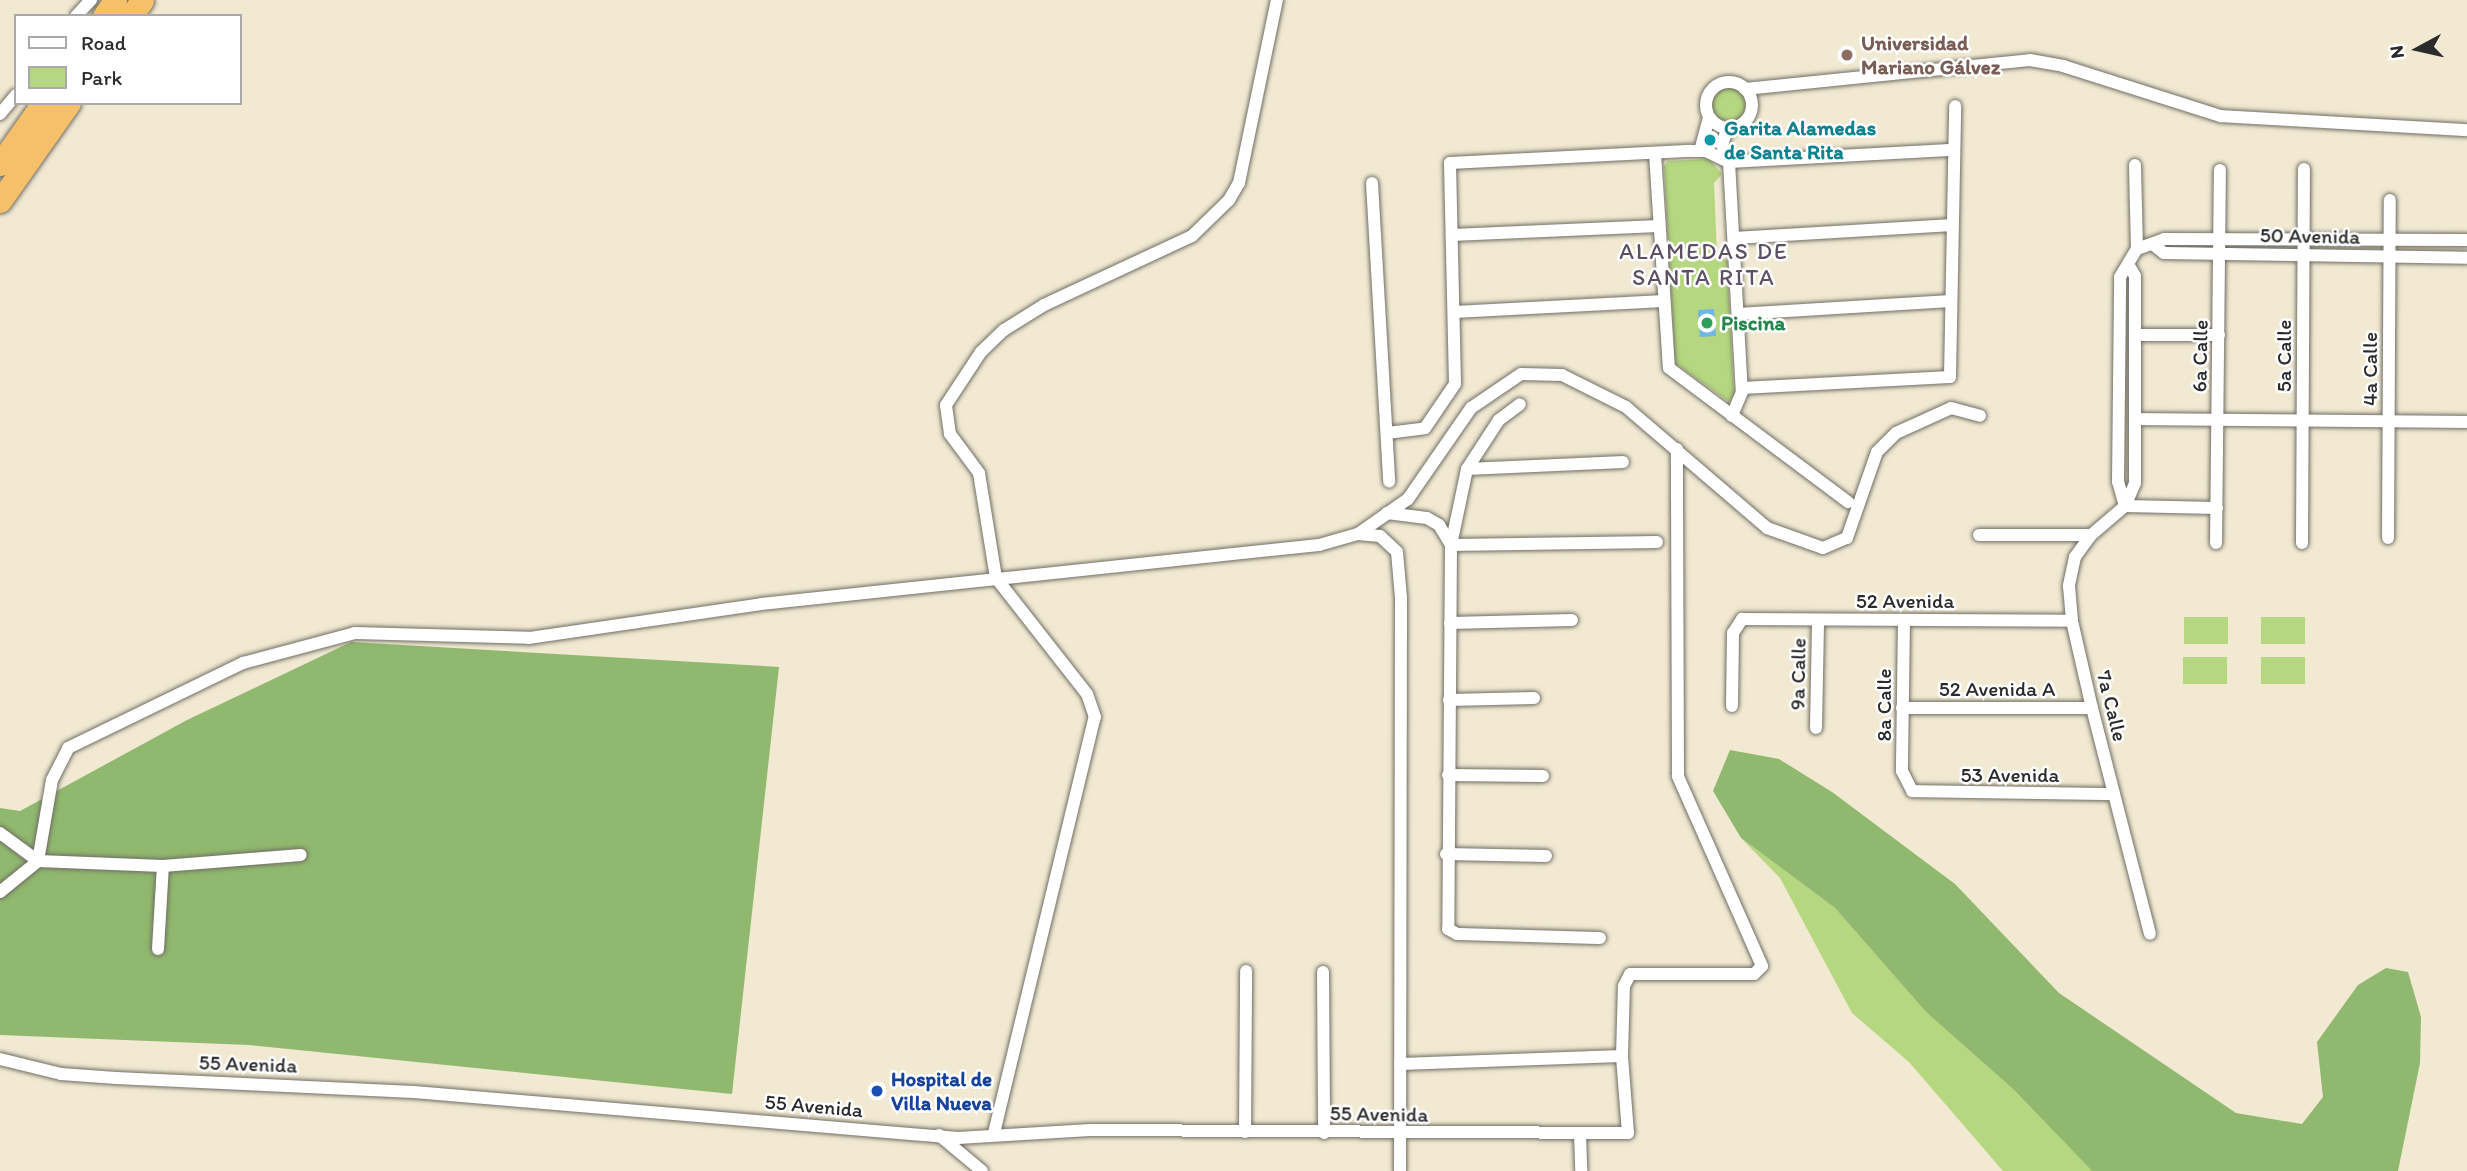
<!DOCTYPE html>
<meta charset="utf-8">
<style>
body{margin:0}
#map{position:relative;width:2467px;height:1171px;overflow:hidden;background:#f1e9d2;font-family:Itim,sans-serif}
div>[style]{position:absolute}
.green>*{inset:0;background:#b5d77f;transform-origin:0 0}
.round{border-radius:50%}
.forest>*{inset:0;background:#90b86e}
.water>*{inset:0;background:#70b6e7;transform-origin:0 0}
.roads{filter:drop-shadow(0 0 2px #706e65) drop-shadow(0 0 2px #706e65)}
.street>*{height:12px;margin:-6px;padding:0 6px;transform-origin:6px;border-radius:6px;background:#fff}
.street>.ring{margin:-6px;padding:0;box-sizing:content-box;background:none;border:12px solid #fff;border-radius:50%}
.highway>*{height:23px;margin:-11.5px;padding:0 11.5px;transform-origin:11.5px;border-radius:11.5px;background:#f6c06b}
.dots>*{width:19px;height:19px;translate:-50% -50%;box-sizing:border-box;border:4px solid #fff;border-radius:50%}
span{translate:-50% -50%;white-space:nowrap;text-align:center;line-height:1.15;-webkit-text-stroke:5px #fff;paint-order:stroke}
.education-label{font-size:21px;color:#785e54;font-weight:700}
.left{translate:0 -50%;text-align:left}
.culture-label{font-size:21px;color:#0d838f;font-weight:700}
.street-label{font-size:21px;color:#2b2b2b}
.leisure-label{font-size:21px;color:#27864d;font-weight:700}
.transit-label{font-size:21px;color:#164399;font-weight:700}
.neighbourhood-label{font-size:23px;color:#5d5063;letter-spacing:2px}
.legend{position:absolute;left:14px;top:14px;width:228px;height:91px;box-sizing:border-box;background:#fff;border:2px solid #aaa;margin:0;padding:9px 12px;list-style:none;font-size:21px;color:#2b2b2b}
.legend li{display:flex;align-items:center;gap:14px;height:35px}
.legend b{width:35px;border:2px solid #aaa}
.north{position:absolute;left:2383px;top:14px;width:70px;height:70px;-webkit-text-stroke:5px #fff;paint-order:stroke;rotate:262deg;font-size:19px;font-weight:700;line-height:28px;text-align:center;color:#2b2b2b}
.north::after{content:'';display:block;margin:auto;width:24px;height:32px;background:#2b2b2b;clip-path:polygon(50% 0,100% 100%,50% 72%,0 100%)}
</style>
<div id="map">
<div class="green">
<i class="round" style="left:1712px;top:88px;width:34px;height:34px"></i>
<i style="clip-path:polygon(1709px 159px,1722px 174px,1714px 183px,1717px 255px,1727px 261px,1734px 394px,1729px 402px,1675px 363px,1664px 166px,1668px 161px)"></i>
<i style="left:2184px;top:617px;width:44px;height:27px"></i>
<i style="left:2261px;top:617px;width:44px;height:27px"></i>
<i style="left:2183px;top:657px;width:44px;height:27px"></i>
<i style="left:2261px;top:657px;width:44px;height:27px"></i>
<i style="clip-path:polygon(1741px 838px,1835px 908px,1926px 1012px,2013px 1089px,2092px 1171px,2003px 1171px,1909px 1062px,1852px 1013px,1780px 878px)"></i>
</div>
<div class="forest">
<i style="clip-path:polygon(351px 642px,779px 667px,732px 1094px,249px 1045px,0 1035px,0 808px,20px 811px,187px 720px)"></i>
<i style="clip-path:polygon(1730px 750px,1779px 759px,1832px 792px,1955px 884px,2059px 993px,2236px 1113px,2302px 1124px,2323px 1097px,2317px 1042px,2358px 985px,2386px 968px,2408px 972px,2421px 1017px,2420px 1063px,2398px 1171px,2092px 1171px,2013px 1089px,1926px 1012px,1835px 908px,1741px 838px,1713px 791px)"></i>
</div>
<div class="water">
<i style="left:1714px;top:309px;width:27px;height:16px;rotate:86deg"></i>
</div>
<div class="roads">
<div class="street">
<i style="left:76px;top:16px;width:22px;rotate:-47deg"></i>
<i class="ring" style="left:1706px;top:82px;width:34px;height:34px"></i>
<i style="left:1745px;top:89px;width:286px;rotate:-5.8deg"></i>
<i style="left:2030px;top:60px;width:34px;rotate:10deg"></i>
<i style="left:2063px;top:66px;width:166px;rotate:17.6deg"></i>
<i style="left:2221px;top:116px;width:246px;rotate:3.3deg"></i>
<i style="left:0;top:114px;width:25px;rotate:-50deg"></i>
<i style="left:1727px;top:129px;width:17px;rotate:107deg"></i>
<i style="left:1722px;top:145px;width:18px;rotate:68deg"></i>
<i style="left:1729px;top:162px;width:230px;rotate:86.8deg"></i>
<i style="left:1742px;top:392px;width:26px;rotate:113deg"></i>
<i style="left:1700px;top:151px;width:34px;rotate:-75deg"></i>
<i style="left:1655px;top:153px;width:215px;rotate:86.3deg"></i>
<i style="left:1669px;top:368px;width:224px;rotate:36.8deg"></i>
<i style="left:1372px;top:183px;width:299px;rotate:86.7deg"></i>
<i style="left:1452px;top:235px;width:207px;rotate:-2.5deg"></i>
<i style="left:1734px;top:238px;width:219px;rotate:-3.4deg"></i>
<i style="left:2155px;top:246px;width:11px;rotate:38deg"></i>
<i style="left:2164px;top:253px;width:303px;rotate:0.9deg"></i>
<i style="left:2137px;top:249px;width:29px;rotate:-20deg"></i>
<i style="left:2164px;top:239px;width:303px;rotate:0.2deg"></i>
<i style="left:2128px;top:264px;width:14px;rotate:60deg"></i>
<i style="left:2135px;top:276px;width:207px;rotate:90deg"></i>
<i style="left:2135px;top:483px;width:25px;rotate:113deg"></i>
<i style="left:2125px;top:506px;width:45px;rotate:139.5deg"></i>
<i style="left:2091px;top:535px;width:27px;rotate:126deg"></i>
<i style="left:2075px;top:557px;width:30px;rotate:102deg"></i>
<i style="left:2069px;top:586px;width:35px;rotate:85deg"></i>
<i style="left:2072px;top:621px;width:89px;rotate:77.1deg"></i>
<i style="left:2092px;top:708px;width:233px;rotate:75.6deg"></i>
<i style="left:1454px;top:312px;width:210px;rotate:-3deg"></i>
<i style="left:1738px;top:314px;width:213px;rotate:-3.5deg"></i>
<i style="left:2136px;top:335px;width:83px"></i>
<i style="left:1742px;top:388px;width:208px;rotate:-3deg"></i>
<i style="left:1950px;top:377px;width:271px;rotate:-88.9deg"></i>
<i style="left:2136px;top:419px;width:331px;rotate:0.5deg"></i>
<i style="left:1387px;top:433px;width:38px;rotate:-7deg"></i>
<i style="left:1425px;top:428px;width:53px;rotate:-55.7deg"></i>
<i style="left:1455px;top:384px;width:221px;rotate:-91.3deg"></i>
<i style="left:1450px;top:163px;width:241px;rotate:-2.9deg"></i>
<i style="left:1691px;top:151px;width:15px"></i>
<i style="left:1706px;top:151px;width:25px;rotate:26deg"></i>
<i style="left:1729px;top:162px;width:225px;rotate:-3.1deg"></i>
<i style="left:1623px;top:462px;width:156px;rotate:177.4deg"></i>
<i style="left:1467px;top:469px;width:78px;rotate:101.9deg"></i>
<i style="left:1451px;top:545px;width:206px;rotate:-0.8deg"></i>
<i style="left:1467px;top:469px;width:59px;rotate:-56.9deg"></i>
<i style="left:1499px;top:420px;width:26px;rotate:-37deg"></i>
<i style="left:2125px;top:506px;width:25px;rotate:-106deg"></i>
<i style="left:2118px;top:482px;width:205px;rotate:-89.4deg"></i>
<i style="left:2120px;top:277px;width:33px;rotate:-59deg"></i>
<i style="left:2137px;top:249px;width:84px;rotate:-91.4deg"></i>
<i style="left:2125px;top:506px;width:92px;rotate:1.2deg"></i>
<i style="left:1387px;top:513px;width:40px;rotate:7.1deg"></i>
<i style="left:1427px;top:518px;width:14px;rotate:30deg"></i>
<i style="left:1439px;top:525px;width:23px;rotate:59deg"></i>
<i style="left:1451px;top:545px;width:384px;rotate:90.4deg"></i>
<i style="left:1448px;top:929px;width:10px;rotate:29deg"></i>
<i style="left:1457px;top:934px;width:143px;rotate:1.6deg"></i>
<i style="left:1358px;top:534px;width:22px;rotate:5deg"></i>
<i style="left:1380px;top:536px;width:23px;rotate:43deg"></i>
<i style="left:1397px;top:552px;width:46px;rotate:85deg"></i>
<i style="left:1401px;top:598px;width:573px;rotate:90.1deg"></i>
<i style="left:1979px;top:535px;width:112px"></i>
<i style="left:2388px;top:538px;width:338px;rotate:-89.7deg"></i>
<i style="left:2216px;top:543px;width:373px;rotate:-89.4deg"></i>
<i style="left:2302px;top:543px;width:374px;rotate:-89.7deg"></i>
<i style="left:1904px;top:620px;width:151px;rotate:90.8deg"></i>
<i style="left:1902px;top:771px;width:22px;rotate:63deg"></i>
<i style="left:1912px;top:791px;width:202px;rotate:0.9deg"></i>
<i style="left:1450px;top:623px;width:122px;rotate:-1.4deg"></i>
<i style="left:1449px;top:700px;width:85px;rotate:-1.3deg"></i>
<i style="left:1732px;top:706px;width:73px;rotate:-89.2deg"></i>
<i style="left:1733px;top:633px;width:17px;rotate:-57deg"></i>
<i style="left:1742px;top:619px;width:330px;rotate:0.3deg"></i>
<i style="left:1902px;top:708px;width:190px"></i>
<i style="left:1816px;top:728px;width:108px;rotate:-88.9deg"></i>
<i style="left:1448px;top:775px;width:95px;rotate:0.6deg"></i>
<i style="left:0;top:833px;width:47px;rotate:36.4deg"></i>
<i style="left:38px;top:861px;width:125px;rotate:2.3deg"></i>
<i style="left:163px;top:866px;width:138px;rotate:-4.6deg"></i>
<i style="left:1446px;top:854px;width:100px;rotate:1.1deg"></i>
<i style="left:0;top:892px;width:49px;rotate:-39.2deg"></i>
<i style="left:38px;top:861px;width:82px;rotate:-80.2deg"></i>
<i style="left:52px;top:780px;width:36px;rotate:-63deg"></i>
<i style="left:68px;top:748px;width:195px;rotate:-25.9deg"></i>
<i style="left:243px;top:663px;width:116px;rotate:-15deg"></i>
<i style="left:355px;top:633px;width:174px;rotate:1.6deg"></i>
<i style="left:529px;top:638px;width:234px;rotate:-8.3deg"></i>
<i style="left:761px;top:604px;width:561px;rotate:-6.04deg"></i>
<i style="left:1319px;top:545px;width:41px;rotate:-15.8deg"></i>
<i style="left:1358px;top:534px;width:61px;rotate:-35deg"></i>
<i style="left:1408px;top:499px;width:111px;rotate:-55.3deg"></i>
<i style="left:1471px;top:408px;width:60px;rotate:-34.2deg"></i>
<i style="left:1521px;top:374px;width:41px;rotate:1.4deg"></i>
<i style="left:1562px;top:375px;width:72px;rotate:26.6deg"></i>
<i style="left:1626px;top:407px;width:186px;rotate:40.6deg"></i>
<i style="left:1767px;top:528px;width:59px;rotate:19.7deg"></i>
<i style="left:1823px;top:548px;width:26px;rotate:-23deg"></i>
<i style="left:1847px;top:538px;width:91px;rotate:-70.8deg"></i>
<i style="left:1877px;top:452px;width:27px;rotate:-45deg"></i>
<i style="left:1896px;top:433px;width:60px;rotate:-24.4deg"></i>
<i style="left:1951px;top:408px;width:30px;rotate:15deg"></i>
<i style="left:158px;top:949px;width:83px;rotate:-86.6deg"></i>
<i style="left:1323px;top:972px;width:161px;rotate:89.6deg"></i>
<i style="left:0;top:1059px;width:63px;rotate:13.8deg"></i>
<i style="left:61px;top:1074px;width:55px;rotate:4.2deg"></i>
<i style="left:116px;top:1078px;width:298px;rotate:2.7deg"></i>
<i style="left:414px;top:1092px;width:546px;rotate:4.83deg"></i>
<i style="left:958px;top:1138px;width:132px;rotate:-3.5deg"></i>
<i style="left:1090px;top:1130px;width:538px;rotate:0.32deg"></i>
<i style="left:1628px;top:1133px;width:77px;rotate:-94.5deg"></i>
<i style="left:1622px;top:1056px;width:70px;rotate:-88.4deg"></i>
<i style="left:1624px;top:986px;width:13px;rotate:-63deg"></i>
<i style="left:1630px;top:974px;width:124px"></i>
<i style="left:1754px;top:974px;width:11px;rotate:-45deg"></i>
<i style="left:1762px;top:966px;width:208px;rotate:-113.9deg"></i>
<i style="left:1678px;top:776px;width:327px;rotate:-90.2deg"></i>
<i style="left:1400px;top:1064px;width:222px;rotate:-2.1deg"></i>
<i style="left:1245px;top:1132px;width:161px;rotate:-89.6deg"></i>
<i style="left:994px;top:1133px;width:428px;rotate:-76.4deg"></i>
<i style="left:1095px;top:717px;width:24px;rotate:-109deg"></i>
<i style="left:1087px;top:694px;width:147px;rotate:-128.1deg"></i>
<i style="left:996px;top:578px;width:106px;rotate:-99.2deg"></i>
<i style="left:979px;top:473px;width:49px;rotate:-126.6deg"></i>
<i style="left:950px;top:434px;width:29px;rotate:-98deg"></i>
<i style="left:946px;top:405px;width:64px;rotate:-56.6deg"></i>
<i style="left:981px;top:352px;width:32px;rotate:-44deg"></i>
<i style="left:1004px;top:330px;width:47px;rotate:-32deg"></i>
<i style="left:1044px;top:305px;width:163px;rotate:-25deg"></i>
<i style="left:1192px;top:236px;width:52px;rotate:-44.2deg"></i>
<i style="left:1229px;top:200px;width:20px;rotate:-60deg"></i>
<i style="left:1239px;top:183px;width:187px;rotate:-78.3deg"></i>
<i style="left:1580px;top:1134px;width:37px;rotate:88deg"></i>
<i style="left:939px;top:1135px;width:56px;rotate:39.9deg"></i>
</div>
<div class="highway">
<i style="left:104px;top:16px;width:19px;rotate:-55deg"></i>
<i style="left:131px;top:16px;width:19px;rotate:-55deg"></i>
<i style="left:0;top:164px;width:75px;rotate:-54.8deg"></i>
<i style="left:0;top:201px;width:120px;rotate:-54.9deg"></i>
</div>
</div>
<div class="dots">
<i style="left:1847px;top:55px;background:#8d6e63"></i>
<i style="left:1710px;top:140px;background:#0f9aa8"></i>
<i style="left:1707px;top:323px;background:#2e9e5b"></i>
<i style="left:877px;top:1091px;background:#1a4fb4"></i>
</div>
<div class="education-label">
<span class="left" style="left:1861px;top:55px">Universidad<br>Mariano Gálvez</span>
</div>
<div class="culture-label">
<span class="left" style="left:1724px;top:140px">Garita Alamedas<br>de Santa Rita</span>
</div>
<div class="street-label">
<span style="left:2310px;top:236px;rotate:1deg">50 Avenida</span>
<span style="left:2200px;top:356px;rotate:-89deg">6a Calle</span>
<span style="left:2284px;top:356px;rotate:-90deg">5a Calle</span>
<span style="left:2370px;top:369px;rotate:-90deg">4a Calle</span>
<span style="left:1905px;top:601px">52 Avenida</span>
<span style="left:1798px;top:674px;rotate:-89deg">9a Calle</span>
<span style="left:1997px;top:689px">52 Avenida A</span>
<span style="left:1884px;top:705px;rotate:-90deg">8a Calle</span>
<span style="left:2112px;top:706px;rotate:76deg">7a Calle</span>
<span style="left:2010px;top:775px">53 Avenida</span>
<span style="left:248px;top:1064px;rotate:2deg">55 Avenida</span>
<span style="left:814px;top:1106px;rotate:5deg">55 Avenida</span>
<span style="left:1379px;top:1114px;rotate:1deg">55 Avenida</span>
</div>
<div class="leisure-label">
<span class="left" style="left:1721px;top:323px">Piscina</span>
</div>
<div class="transit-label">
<span class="left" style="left:891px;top:1091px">Hospital de<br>Villa Nueva</span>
</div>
<div class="neighbourhood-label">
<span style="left:1704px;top:264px">ALAMEDAS DE<br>SANTA RITA</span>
</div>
<ul class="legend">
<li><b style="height:9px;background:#fff"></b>Road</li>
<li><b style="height:19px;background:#b5d77f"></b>Park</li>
</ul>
<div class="north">N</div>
</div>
